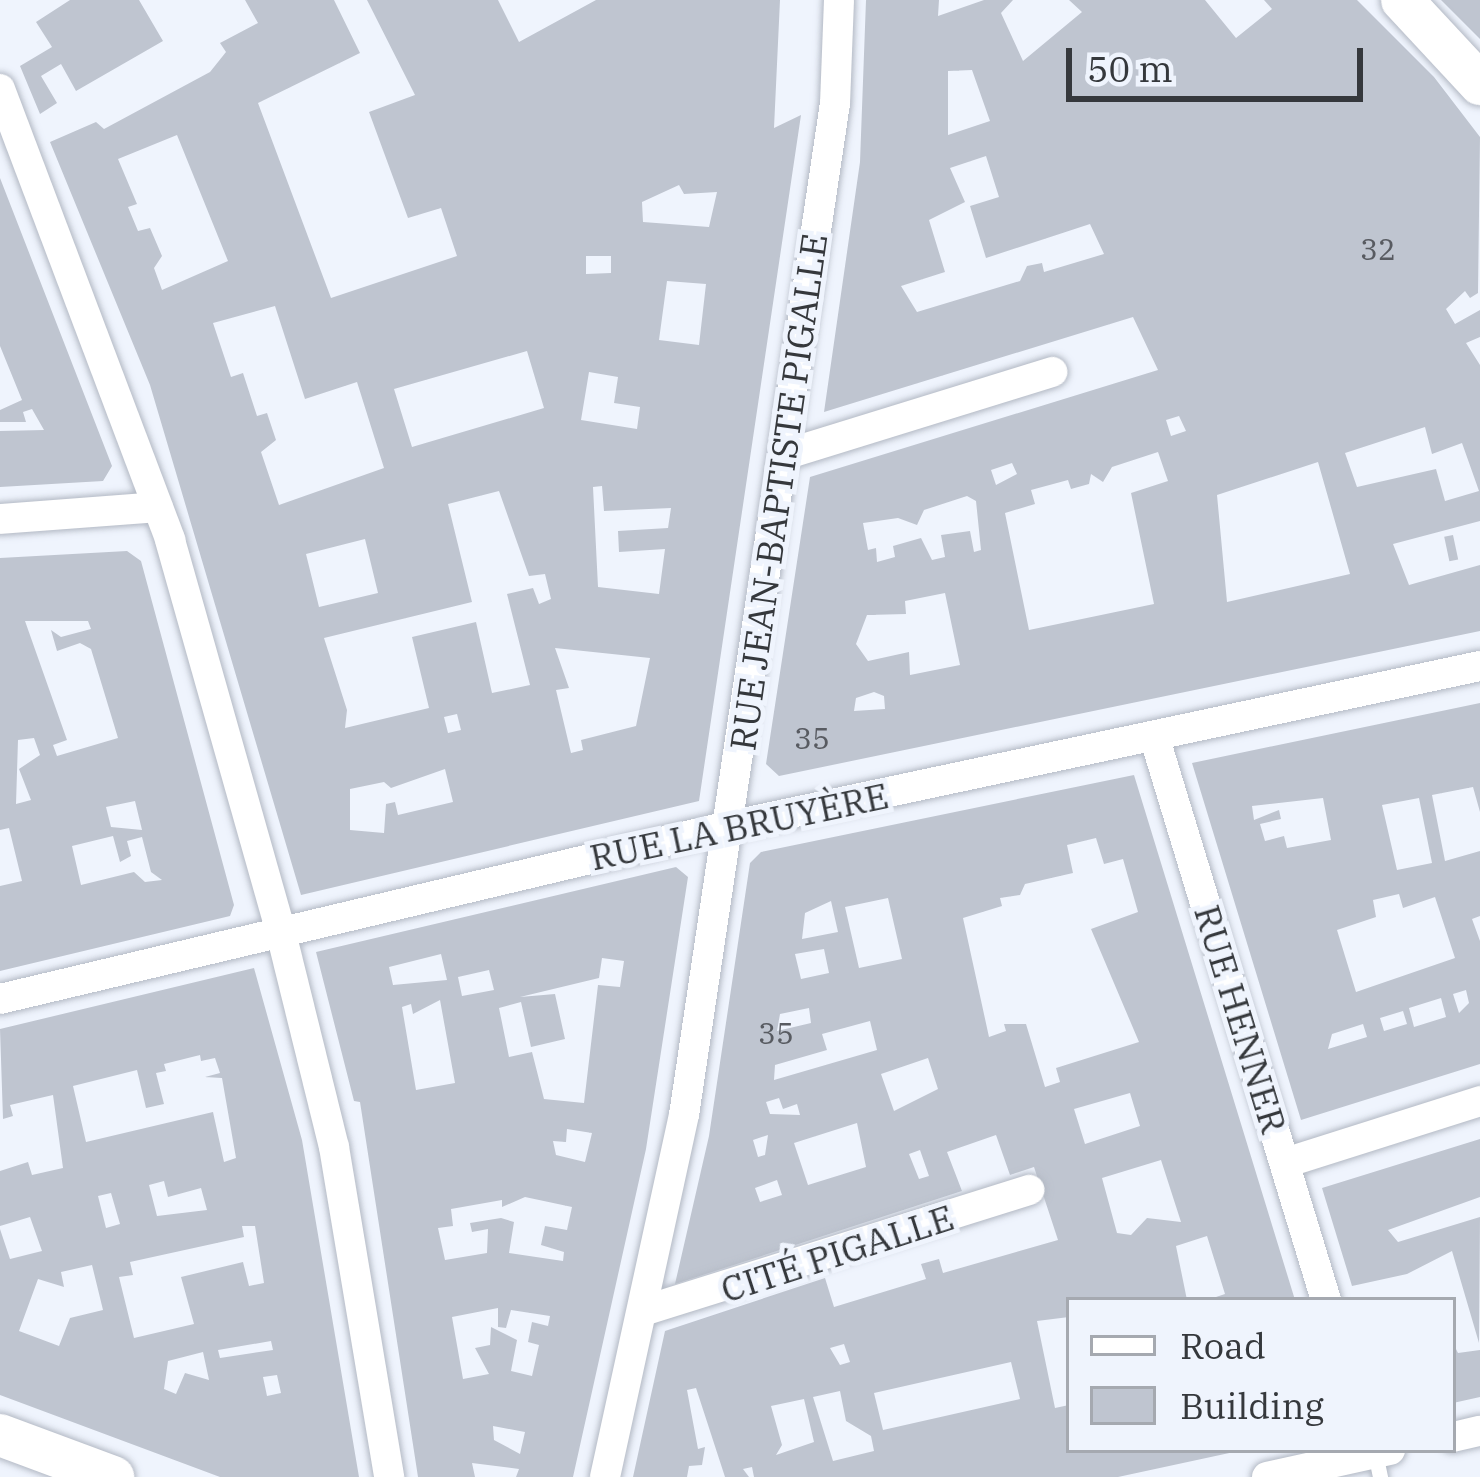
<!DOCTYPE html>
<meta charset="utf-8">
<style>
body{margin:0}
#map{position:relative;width:1480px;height:1477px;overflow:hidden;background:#eff4fd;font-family:"IBM Plex Serif",serif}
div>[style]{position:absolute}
.building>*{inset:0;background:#bfc5d0;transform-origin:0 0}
.roads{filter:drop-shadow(0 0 3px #b3b9c4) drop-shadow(0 0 3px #b3b9c4)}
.lane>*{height:15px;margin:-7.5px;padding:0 7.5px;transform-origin:7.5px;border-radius:7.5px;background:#fff}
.street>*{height:30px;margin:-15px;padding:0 15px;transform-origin:15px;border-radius:15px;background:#fff}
.secondary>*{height:42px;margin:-21px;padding:0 21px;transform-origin:21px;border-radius:21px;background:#fff}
span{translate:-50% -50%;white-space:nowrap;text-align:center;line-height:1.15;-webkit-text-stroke:10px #eff4fd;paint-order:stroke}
.number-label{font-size:30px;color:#585b61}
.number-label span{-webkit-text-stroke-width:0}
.street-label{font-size:36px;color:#35383c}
.legend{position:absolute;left:1066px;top:1297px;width:390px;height:156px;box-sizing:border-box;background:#eff4fd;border:3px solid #a5a9b0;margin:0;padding:15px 21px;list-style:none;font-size:36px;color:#35383c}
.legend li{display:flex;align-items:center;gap:24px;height:60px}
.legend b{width:60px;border:3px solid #a5a9b0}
.scale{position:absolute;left:1066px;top:48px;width:297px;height:54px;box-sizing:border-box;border:6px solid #35383c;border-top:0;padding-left:15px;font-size:36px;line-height:42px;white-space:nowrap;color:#35383c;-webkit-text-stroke:9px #eff4fd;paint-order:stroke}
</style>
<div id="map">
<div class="building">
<i style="clip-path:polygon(70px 0,139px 0,163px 41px,76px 91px,61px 64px,41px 76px,57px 103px,40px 114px,20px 66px,52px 47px,36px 22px)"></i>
<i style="clip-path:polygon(evenodd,245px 0,334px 0,360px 53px,258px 103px,331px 298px,457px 256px,441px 208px,408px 218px,369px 112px,415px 95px,367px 0,498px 0,519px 42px,596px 0,780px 0,774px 128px,801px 115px,699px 801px,301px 895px,150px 385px,50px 142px,96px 122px,104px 129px,210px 72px,226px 52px,220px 43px,258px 23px,245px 0,177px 135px,228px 261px,162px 290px,154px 268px,162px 256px,150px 228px,138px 231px,128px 207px,137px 204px,118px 159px,177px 135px,245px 0,679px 185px,684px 194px,717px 192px,709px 227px,643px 222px,642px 202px,679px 185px,245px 0,586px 256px,611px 256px,611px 273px,586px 274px,586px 256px,245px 0,667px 281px,706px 284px,699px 345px,659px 340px,667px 281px,245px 0,275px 306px,305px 399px,357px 382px,384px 468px,279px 505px,261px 452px,276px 440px,267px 413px,257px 416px,243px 373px,231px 377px,213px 323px,275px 306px,245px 0,527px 351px,544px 408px,412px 447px,394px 389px,527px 351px,245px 0,589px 372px,618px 377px,614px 403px,640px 407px,637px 429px,581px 420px,589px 372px,245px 0,602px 486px,604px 511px,671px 508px,668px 528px,618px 531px,619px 552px,665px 549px,659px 594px,598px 587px,593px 487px,602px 486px,245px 0,499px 491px,529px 576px,545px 574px,551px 599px,539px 604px,533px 588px,507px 594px,530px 685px,492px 693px,476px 622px,412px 637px,429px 708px,345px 728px,347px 710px,324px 638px,472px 602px,448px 504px,499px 491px,245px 0,365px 539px,378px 593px,319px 607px,306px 554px,365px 539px,245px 0,555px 648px,650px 658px,636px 726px,581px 740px,583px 750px,571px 753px,556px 690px,569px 688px,555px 648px,245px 0,457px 714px,461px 730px,448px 733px,444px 717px,457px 714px,245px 0,445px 769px,453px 802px,398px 815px,395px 802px,386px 804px,384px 833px,350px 830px,350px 789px,384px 782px,391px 788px,445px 769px)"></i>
<i style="clip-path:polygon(evenodd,866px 0,939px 0,938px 16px,984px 0,1013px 0,1001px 13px,1023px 61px,1082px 12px,1069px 0,1205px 0,1236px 38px,1272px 9px,1264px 0,1357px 0,1434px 77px,1480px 137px,1478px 293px,1470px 298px,1465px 291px,1446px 309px,1455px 324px,1480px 310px,1480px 337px,1466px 343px,1480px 365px,1480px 521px,1393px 544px,1409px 585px,1480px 565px,1480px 631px,779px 776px,766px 764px,810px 477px,1158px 370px,1133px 317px,824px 412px,860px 162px,866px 0,972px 70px,990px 121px,948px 135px,948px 71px,972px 70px,866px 0,986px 156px,999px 197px,970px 206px,986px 258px,1090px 224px,1104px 254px,1044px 272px,1042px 263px,1027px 266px,1020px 281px,917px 312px,901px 286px,945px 272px,929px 220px,965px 202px,950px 168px,986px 156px,866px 0,1179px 416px,1186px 431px,1171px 436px,1166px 420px,1179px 416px,866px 0,1425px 427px,1432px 454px,1462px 443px,1479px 491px,1445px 501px,1436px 469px,1357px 487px,1345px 453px,1425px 427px,866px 0,1158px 452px,1168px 481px,1131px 493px,1154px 604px,1029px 630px,1005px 513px,1035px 504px,1031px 490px,1068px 480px,1071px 489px,1089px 484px,1091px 474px,1103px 482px,1112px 467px,1158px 452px,866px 0,1318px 462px,1350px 574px,1227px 602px,1217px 495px,1318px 462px,866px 0,1012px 463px,1017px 474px,996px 485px,991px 470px,1012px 463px,866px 0,967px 496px,976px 501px,981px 550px,974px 552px,970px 531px,941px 535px,945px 557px,932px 560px,921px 538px,893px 546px,895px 557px,877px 562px,876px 548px,868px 550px,863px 523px,898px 518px,917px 525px,924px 510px,967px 496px,866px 0,945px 593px,960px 665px,910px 675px,909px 652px,868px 661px,856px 644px,867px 615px,906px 614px,905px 601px,945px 593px,866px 0,874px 692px,884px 696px,885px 709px,854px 711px,856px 698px,874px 692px)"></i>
<i style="clip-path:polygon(1441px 0,1480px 0,1480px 39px)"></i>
<i style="clip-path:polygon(0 178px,112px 466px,103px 481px,0 487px,0 431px,44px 430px,32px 409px,23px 412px,26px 422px,0 422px,0 410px,22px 400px,0 346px)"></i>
<i style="left:1453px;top:535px;width:25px;height:9px;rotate:78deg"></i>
<i style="clip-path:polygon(evenodd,127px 551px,141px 561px,234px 905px,230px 916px,0 971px,0 886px,22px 881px,9px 828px,0 830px,0 558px,127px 551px,25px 621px,88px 621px,91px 629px,61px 637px,51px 630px,57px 651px,80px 643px,91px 649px,118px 738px,57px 756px,53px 745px,67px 740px,25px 621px,127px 551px,34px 738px,40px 755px,19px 769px,31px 800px,16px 804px,18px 740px,34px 738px,127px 551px,135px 801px,142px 830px,111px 827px,106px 807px,135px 801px,127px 551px,113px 836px,120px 862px,131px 856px,127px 841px,142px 837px,151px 872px,162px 880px,145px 882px,134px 872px,81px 885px,72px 846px,113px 836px)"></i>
<i style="clip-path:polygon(evenodd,1480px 703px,1480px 812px,1473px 787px,1432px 795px,1445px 861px,1480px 851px,1480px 916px,1472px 919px,1480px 941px,1480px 1064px,1301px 1120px,1192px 763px,1480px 703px,1323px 798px,1331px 840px,1287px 848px,1284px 836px,1265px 841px,1260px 824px,1281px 819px,1279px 810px,1254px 820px,1252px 806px,1323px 798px,1480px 703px,1419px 798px,1432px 863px,1397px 870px,1382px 805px,1419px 798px,1480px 703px,1399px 894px,1403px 908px,1435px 897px,1455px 958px,1356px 992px,1337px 930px,1376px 917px,1373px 900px,1399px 894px,1480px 703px,1466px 990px,1469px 1003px,1459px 1013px,1453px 994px,1466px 990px,1480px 703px,1441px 998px,1446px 1017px,1414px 1027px,1409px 1008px,1441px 998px,1480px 703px,1403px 1011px,1407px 1024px,1384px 1031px,1380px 1018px,1403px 1011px,1480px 703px,1363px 1024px,1367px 1037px,1328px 1049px,1332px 1034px,1363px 1024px)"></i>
<i style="clip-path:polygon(evenodd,1134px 775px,1295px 1300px,1207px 1300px,1225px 1294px,1207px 1236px,1176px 1246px,1187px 1300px,1069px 1300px,1069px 1317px,1037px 1321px,1055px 1408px,1069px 1405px,1069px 1450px,1234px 1452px,1118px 1477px,754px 1477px,752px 1467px,743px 1469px,749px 1477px,725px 1477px,696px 1388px,687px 1390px,698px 1449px,705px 1447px,702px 1465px,689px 1466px,687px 1477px,633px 1477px,665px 1331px,825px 1278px,834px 1307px,926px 1279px,921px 1264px,939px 1259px,943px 1273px,1058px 1240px,1034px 1167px,1010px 1175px,996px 1135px,947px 1152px,962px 1191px,675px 1284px,709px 1136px,750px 863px,761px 852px,1134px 775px,1096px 838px,1104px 864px,1123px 859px,1138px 912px,1091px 929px,1139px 1042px,1056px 1068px,1060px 1082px,1045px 1087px,1026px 1024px,1004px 1024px,1006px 1031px,989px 1037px,963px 918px,1002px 906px,1000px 898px,1020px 895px,1025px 884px,1073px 873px,1067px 845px,1096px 838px,1134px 775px,888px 898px,902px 959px,859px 968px,845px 907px,888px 898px,1134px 775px,831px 901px,838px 932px,802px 939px,805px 913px,831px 901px,1134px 775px,824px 949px,829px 973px,801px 979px,795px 954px,824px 949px,1134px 775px,809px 1008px,811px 1023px,777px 1031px,780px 1014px,809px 1008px,1134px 775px,870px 1021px,877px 1050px,774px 1080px,775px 1065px,827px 1050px,822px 1034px,870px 1021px,1134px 775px,928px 1058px,938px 1089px,894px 1111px,881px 1074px,928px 1058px,1134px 775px,1130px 1093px,1140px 1126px,1085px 1144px,1074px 1109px,1130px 1093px,1134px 775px,779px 1098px,783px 1109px,797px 1104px,800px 1115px,770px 1114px,766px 1102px,779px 1098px,1134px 775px,857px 1123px,866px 1167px,808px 1185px,794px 1143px,857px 1123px,1134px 775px,768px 1135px,765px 1155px,758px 1157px,753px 1140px,768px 1135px,1134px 775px,920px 1150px,929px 1176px,919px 1179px,909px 1154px,920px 1150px,1134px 775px,1161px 1160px,1181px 1222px,1147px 1218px,1131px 1235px,1117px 1233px,1102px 1178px,1161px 1160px,1134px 775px,777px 1180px,782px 1195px,760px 1202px,755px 1188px,777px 1180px,1134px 775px,844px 1344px,850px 1362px,840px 1365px,830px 1348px,844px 1344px,1134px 775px,1011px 1362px,1020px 1399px,883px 1430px,874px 1393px,1011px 1362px,1134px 775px,840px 1391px,846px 1421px,871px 1436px,874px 1451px,833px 1461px,813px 1397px,840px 1391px,1134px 775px,804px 1399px,814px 1442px,776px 1455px,782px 1445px,771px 1406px,804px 1399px)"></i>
<i style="clip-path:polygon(evenodd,676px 867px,688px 877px,646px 1149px,573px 1477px,516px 1477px,519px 1469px,472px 1463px,475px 1477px,418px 1477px,360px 1102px,354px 1101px,316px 952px,676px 867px,441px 954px,447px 980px,393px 985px,389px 967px,441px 954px,676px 867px,602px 958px,624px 961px,620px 987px,598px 985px,584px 1103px,544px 1099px,532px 1052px,509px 1057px,499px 1008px,521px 1002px,531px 1047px,565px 1039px,555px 994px,520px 997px,599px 978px,602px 958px,676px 867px,489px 970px,494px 990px,462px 996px,458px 977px,489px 970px,676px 867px,440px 1000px,455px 1083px,416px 1090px,402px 1007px,411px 1004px,413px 1014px,440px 1000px,676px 867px,567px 1129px,592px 1133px,585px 1162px,556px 1155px,553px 1141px,566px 1142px,567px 1129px,676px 867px,525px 1197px,572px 1207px,567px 1230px,545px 1226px,541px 1245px,564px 1252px,563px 1261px,509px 1253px,514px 1222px,501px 1218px,470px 1223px,472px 1232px,488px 1229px,487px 1253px,445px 1260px,438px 1228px,453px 1226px,451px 1209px,502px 1200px,502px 1207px,525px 1197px,676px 867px,498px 1308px,498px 1327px,506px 1328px,511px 1310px,550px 1316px,548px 1326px,532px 1322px,528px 1342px,539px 1345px,532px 1376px,511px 1371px,517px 1340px,491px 1327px,490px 1345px,475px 1348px,489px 1374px,463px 1379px,452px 1317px,498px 1308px,676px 867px,493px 1426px,525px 1432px,520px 1454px,494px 1440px,493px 1426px)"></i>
<i style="clip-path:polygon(evenodd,254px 968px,302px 1140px,359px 1477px,220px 1477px,0 1395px,0 1229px,10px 1259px,42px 1251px,30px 1217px,0 1226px,0 1171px,28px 1162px,32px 1175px,63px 1168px,53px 1095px,10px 1105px,13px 1116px,3px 1119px,0 1029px,254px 968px,200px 1055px,201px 1061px,215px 1058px,220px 1073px,205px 1077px,222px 1078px,236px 1158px,224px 1162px,213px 1112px,86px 1142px,73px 1086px,137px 1070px,146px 1108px,164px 1104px,156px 1073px,166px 1071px,164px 1064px,200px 1055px,254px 968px,164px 1181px,168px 1197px,201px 1188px,207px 1210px,157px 1216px,149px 1185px,164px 1181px,254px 968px,111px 1193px,120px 1224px,106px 1228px,98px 1196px,111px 1193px,254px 968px,242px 1226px,255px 1226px,264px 1283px,249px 1286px,243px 1262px,181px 1277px,194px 1324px,134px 1338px,119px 1277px,133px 1275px,130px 1262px,244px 1237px,242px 1226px,254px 968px,92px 1265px,103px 1310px,70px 1318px,59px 1346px,19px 1331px,38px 1279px,64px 1287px,61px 1272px,92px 1265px,254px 968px,271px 1341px,273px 1350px,220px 1358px,218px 1350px,271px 1341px,254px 968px,203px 1352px,209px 1380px,185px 1373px,176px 1394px,164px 1389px,168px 1361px,203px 1352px,254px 968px,277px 1375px,281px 1393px,267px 1396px,263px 1377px,277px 1375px)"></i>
<i style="clip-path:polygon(1480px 1139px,1480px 1197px,1388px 1230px,1398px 1242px,1480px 1217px,1479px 1343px,1452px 1251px,1407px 1274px,1352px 1286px,1322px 1188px)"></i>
<i style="clip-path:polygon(1453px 1343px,1458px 1353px,1480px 1350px,1480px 1397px,1453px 1403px)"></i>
</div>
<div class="roads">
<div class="lane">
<i style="left:1375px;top:1453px;width:25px;rotate:78deg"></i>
</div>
<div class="street">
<i style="left:0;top:89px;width:482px;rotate:69.3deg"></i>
<i style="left:170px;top:540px;width:408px;rotate:74.2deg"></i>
<i style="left:281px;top:933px;width:220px;rotate:76.1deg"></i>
<i style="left:334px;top:1147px;width:335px;rotate:80.5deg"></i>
<i style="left:784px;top:455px;width:281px;rotate:-17.2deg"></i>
<i style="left:0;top:519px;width:158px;rotate:-4.3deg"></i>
<i style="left:1155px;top:739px;width:586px;rotate:73.05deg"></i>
<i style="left:0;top:999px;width:749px;rotate:-13.35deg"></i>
<i style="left:729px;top:826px;width:768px;rotate:-12.03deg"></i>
<i style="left:1285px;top:1163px;width:205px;rotate:-17.6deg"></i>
<i style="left:643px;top:1311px;width:405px;rotate:-17.4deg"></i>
<i style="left:1453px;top:1437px;width:28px;rotate:-13deg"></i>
<i style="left:605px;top:1477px;width:371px;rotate:-77.7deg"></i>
<i style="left:684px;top:1115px;width:1022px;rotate:-81.51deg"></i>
<i style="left:835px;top:104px;width:104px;rotate:-87.8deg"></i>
<i style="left:1267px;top:1477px;width:126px;rotate:-12.4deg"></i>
</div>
<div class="secondary">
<i style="left:1402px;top:0;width:115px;rotate:47.1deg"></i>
<i style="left:0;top:1435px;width:121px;rotate:20.4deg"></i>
</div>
</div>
<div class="number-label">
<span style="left:1378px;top:249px">32</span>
<span style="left:812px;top:738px">35</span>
<span style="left:776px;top:1033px">35</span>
</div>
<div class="street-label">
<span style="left:778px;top:492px;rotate:-82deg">RUE JEAN-BAPTISTE PIGALLE</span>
<span style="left:739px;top:826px;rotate:-12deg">RUE LA BRUYÈRE</span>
<span style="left:1241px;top:1019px;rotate:73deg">RUE HENNER</span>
<span style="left:837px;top:1253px;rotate:-18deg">CITÉ PIGALLE</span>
</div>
<ul class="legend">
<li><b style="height:15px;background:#fff"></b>Road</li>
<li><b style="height:33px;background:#bfc5d0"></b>Building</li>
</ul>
<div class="scale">50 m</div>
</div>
